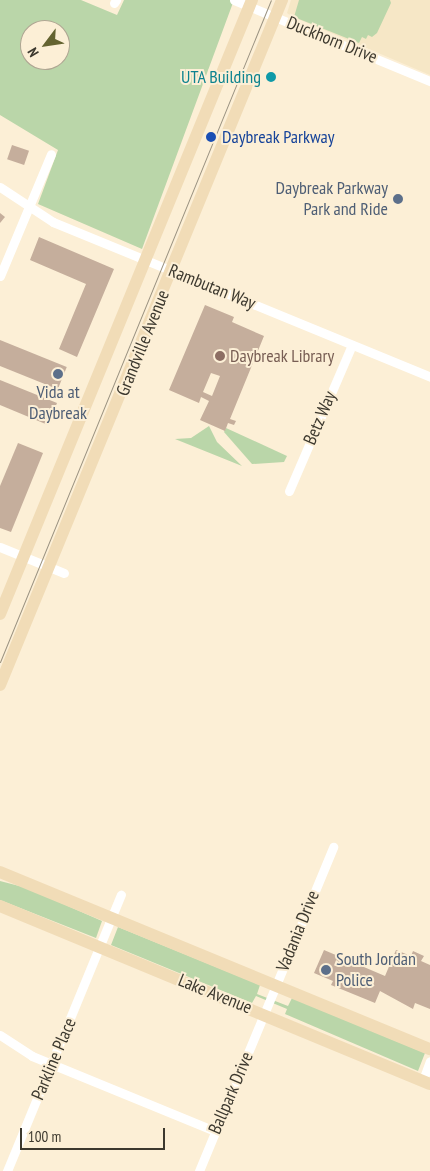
<!DOCTYPE html>
<style>
body{margin:0}
#map{position:relative;width:430px;height:1171px;overflow:hidden;background:#fcefd6;font-family:"PT Sans Narrow",sans-serif}
div>[style]{position:absolute}
.built>*{inset:0;background:#f6e7c6}
.green>*{inset:0;background:#bad6a9}
.building>*{inset:0;background:#c5ae9c;transform-origin:0 0}
.street>*{height:9px;margin:-4.5px;padding:0 4.5px;transform-origin:4.5px;border-radius:4.5px;background:#fff}
.secondary>*{height:12px;margin:-6px;padding:0 6px;transform-origin:6px;border-radius:6px;background:#f1dcb7}
.tram>*{height:1px;margin:-0.5px;padding:0 0.5px;transform-origin:0.5px;border-radius:0.5px;background:#9b9382}
.dots>*{width:14px;height:14px;translate:-50% -50%;box-sizing:border-box;border:2px solid #fcefd6;border-radius:50%}
span{translate:-50% -50%;white-space:nowrap;text-align:center;line-height:1.15;-webkit-text-stroke:4px #fcefd6;paint-order:stroke}
.street-label{font-size:18px;color:#3c382e}
.culture-label{font-size:18px;color:#0d838f}
.right{translate:-100% -50%;text-align:right}
.transit-label{font-size:18px;color:#164399}
.left{translate:0 -50%;text-align:left}
.service-label{font-size:18px;color:#4e5e75}
.education-label{font-size:18px;color:#785e54}
.north{position:absolute;left:20px;top:20px;width:50px;height:50px;box-sizing:border-box;background:#fcefd6;border:1px solid #afa693;border-radius:50%;rotate:239deg;font-size:14px;font-weight:700;line-height:20px;text-align:center;color:#3c382e}
.north::after{content:'';display:block;margin:auto;width:18px;height:22px;background:#646330;clip-path:polygon(50% 0,100% 100%,50% 72%,0 100%)}
.scale{position:absolute;left:20px;top:1128px;width:145px;height:22px;box-sizing:border-box;border:2px solid #3c382e;border-top:0;padding-left:6px;font-size:15px;line-height:18px;white-space:nowrap;color:#3c382e;-webkit-text-stroke:4px #fcefd6;paint-order:stroke}
</style>
<div id="map">
<div class="built">
<i style="clip-path:polygon(291px 0,430px 0,430px 75px,291px 16px,287px 13px)"></i>
</div>
<div class="green">
<i style="clip-path:polygon(evenodd,0 0,81px 0,117px 15px,124px 0,234px 0,142px 249px,38px 204px,58px 150px,0 115px,0 0,30px 30px,60px 30px,60px 60px,30px 60px,30px 30px)"></i>
<i style="clip-path:polygon(299px 0,390px 0,391px 3px,377px 33px,372px 37px,368px 35px,366px 39px,362px 37px,359px 43px,294px 17px)"></i>
<i style="clip-path:polygon(209px 426px,217px 442px,242px 466px,175px 439px,191px 438px)"></i>
<i style="clip-path:polygon(226px 428px,287px 456px,284px 462px,252px 464px,224px 432px)"></i>
<i style="clip-path:polygon(0 881px,27px 888px,102px 921px,96px 938px,0 900px)"></i>
<i style="clip-path:polygon(118px 927px,260px 985px,257px 994px,288px 1006px,292px 998px,425px 1053px,418px 1071px,285px 1014px,287px 1009px,256px 996px,252px 1003px,111px 945px)"></i>
</div>
<div class="building">
<i style="left:272px;top:73px;width:4px;height:8px;rotate:45deg"></i>
<i style="left:12px;top:145px;width:18px;height:15px;rotate:19deg"></i>
<i style="clip-path:polygon(0 213px,5px 217px,0 223px)"></i>
<i style="clip-path:polygon(39px 237px,114px 269px,77px 357px,59px 349px,86px 284px,30px 260px)"></i>
<i style="clip-path:polygon(evenodd,205px 305px,234px 317px,232px 322px,264px 336px,230px 419px,236px 421px,234px 425px,228px 423px,225px 431px,200px 420px,209px 401px,201px 397px,199px 403px,169px 390px,205px 305px,211px 373px,220px 376px,212px 396px,203px 392px,211px 373px)"></i>
<i style="left:0;top:340px;width:72px;height:24px;rotate:22deg"></i>
<i style="clip-path:polygon(0 380px,57px 403px,48px 425px,0 405px)"></i>
<i style="clip-path:polygon(18px 443px,43px 453px,11px 532px,0 528px,0 486px)"></i>
<i style="clip-path:polygon(324px 950px,385px 976px,396px 950px,411px 956px,413px 951px,424px 956px,421px 961px,430px 965px,430px 1009px,415px 1003px,413px 1009px,380px 991px,375px 1003px,331px 985px,333px 981px,314px 973px)"></i>
</div>
<div class="street">
<i style="left:234px;top:0;width:212px;rotate:22.5deg"></i>
<i style="left:114px;top:3px;width:4px;rotate:-56deg"></i>
<i style="left:0;top:187px;width:64px;rotate:33.4deg"></i>
<i style="left:53px;top:222px;width:408px;rotate:22.3deg"></i>
<i style="left:0;top:276px;width:132px;rotate:-67.3deg"></i>
<i style="left:289px;top:491px;width:159px;rotate:-66.7deg"></i>
<i style="left:0;top:547px;width:69px;rotate:22.1deg"></i>
<i style="left:0;top:1035px;width:38px;rotate:33deg"></i>
<i style="left:32px;top:1056px;width:198px;rotate:22.3deg"></i>
<i style="left:423px;top:1080px;width:20px;rotate:-70deg"></i>
<i style="left:7px;top:1171px;width:299px;rotate:-67.6deg"></i>
<i style="left:199px;top:1171px;width:351px;rotate:-67.5deg"></i>
</div>
<div class="secondary">
<i style="left:0;top:614px;width:664px;rotate:-67.69deg"></i>
<i style="left:0;top:685px;width:741px;rotate:-67.62deg"></i>
<i style="left:0;top:872px;width:465px;rotate:22.4deg"></i>
<i style="left:0;top:906px;width:465px;rotate:22.5deg"></i>
</div>
<div class="tram">
<i style="left:0;top:662px;width:715px;rotate:-67.74deg"></i>
</div>
<div class="dots">
<i style="left:271px;top:77px;background:#0f9aa8"></i>
<i style="left:211px;top:137px;background:#1a4fb4"></i>
<i style="left:398px;top:199px;background:#5c6f8a"></i>
<i style="left:220px;top:356px;background:#8d6e63"></i>
<i style="left:58px;top:374px;background:#5c6f8a"></i>
<i style="left:326px;top:970px;background:#5c6f8a"></i>
</div>
<div class="street-label">
<span style="left:332px;top:40px;rotate:22deg">Duckhorn Drive</span>
<span style="left:212px;top:287px;rotate:22deg">Rambutan Way</span>
<span style="left:143px;top:343px;rotate:-68deg">Grandville Avenue</span>
<span style="left:320px;top:418px;rotate:-67deg">Betz Way</span>
<span style="left:298px;top:931px;rotate:-68deg">Vadania Drive</span>
<span style="left:215px;top:994px;rotate:22deg">Lake Avenue</span>
<span style="left:54px;top:1059px;rotate:-67deg">Parkline Place</span>
<span style="left:231px;top:1093px;rotate:-67deg">Ballpark Drive</span>
</div>
<div class="culture-label">
<span class="right" style="left:261px;top:77px">UTA Building</span>
</div>
<div class="transit-label">
<span class="left" style="left:222px;top:137px">Daybreak Parkway</span>
</div>
<div class="service-label">
<span class="right" style="left:388px;top:199px">Daybreak Parkway<br>Park and Ride</span>
<span style="left:58px;top:403px">Vida at<br>Daybreak</span>
<span class="left" style="left:336px;top:970px">South Jordan<br>Police</span>
</div>
<div class="education-label">
<span class="left" style="left:230px;top:356px">Daybreak Library</span>
</div>
<div class="north">N</div>
<div class="scale">100 m</div>
</div>
